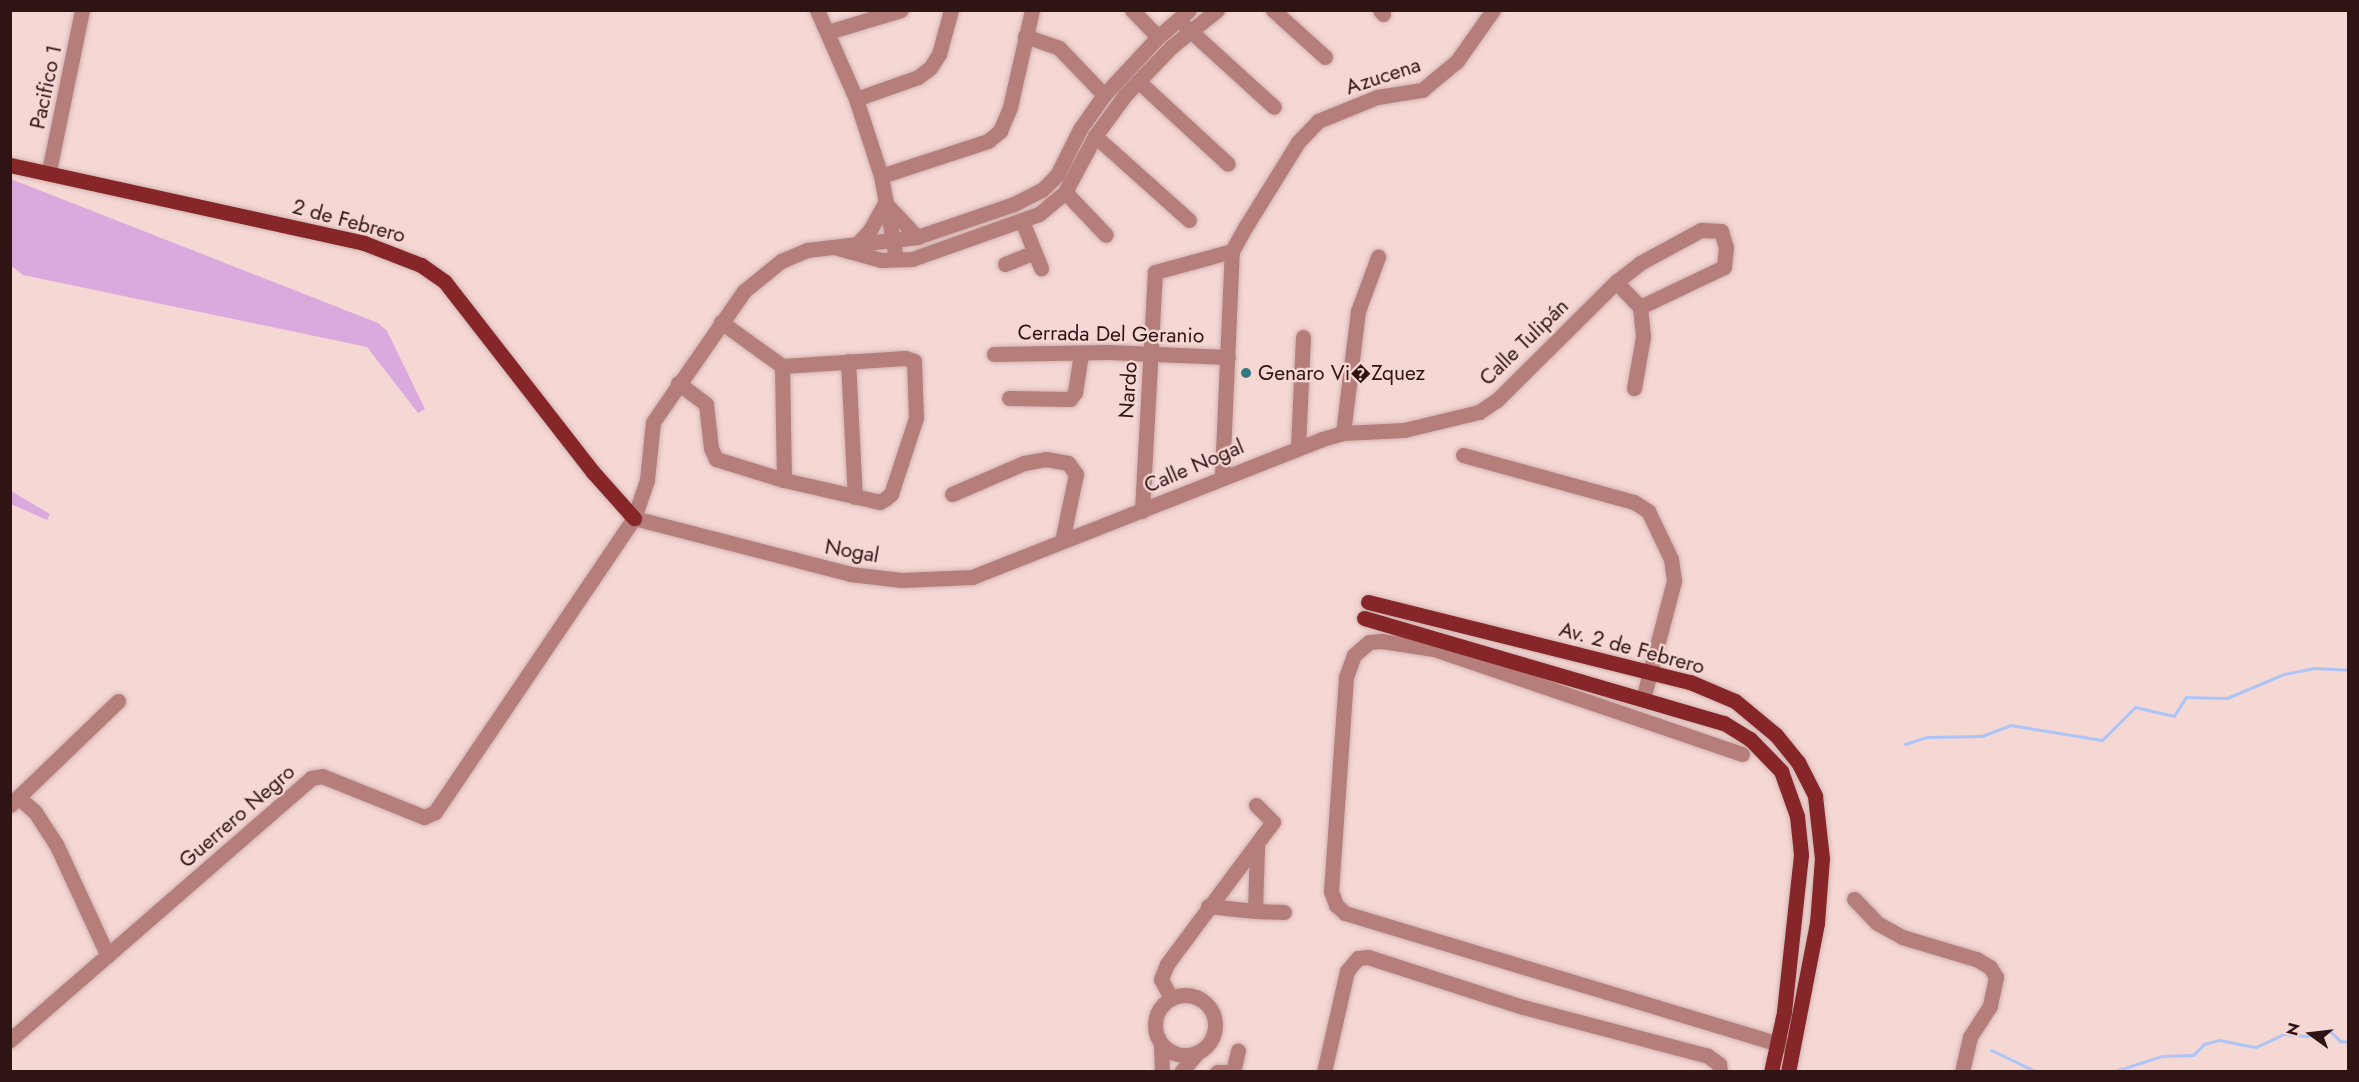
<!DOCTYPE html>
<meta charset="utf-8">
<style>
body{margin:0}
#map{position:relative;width:2359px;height:1082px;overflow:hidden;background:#f5d7d4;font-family:Jost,sans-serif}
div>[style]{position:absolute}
.green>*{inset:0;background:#daaade}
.stream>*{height:3px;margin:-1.5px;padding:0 1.5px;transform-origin:1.5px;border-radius:1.5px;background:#acc5f6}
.roads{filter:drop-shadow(0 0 2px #d1b4b1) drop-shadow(0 0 2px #d1b4b1)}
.minor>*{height:15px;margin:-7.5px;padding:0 7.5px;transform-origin:7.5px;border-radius:7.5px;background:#b57e7a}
.minor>.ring{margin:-7.5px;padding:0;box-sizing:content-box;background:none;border:15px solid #b57e7a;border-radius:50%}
.major>*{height:15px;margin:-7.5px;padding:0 7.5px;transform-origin:7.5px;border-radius:7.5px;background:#862628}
.dots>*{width:16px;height:16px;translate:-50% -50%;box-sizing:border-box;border:3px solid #f5d7d4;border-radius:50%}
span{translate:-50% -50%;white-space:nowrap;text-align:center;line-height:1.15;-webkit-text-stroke:4.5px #f5d7d4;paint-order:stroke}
.street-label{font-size:21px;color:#2e1413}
.poi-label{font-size:21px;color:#2e1413}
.left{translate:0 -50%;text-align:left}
.frame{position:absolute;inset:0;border:12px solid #2e1413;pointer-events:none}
.north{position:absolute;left:2281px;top:1004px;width:60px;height:60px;-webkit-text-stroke:4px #f5d7d4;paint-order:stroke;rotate:285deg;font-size:16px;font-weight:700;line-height:24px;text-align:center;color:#2e1413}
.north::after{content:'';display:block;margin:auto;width:21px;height:27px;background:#2e1413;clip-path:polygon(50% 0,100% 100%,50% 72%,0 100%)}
</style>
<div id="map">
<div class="green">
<i style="clip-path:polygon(11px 179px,378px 323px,387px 331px,425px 409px,418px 413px,367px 347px,23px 275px,11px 266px)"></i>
<i style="clip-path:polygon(11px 491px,50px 514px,47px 520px,11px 504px)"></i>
</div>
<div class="stream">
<i style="left:1905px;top:744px;width:23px;rotate:-18deg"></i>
<i style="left:1927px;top:737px;width:55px;rotate:-1deg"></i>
<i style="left:1982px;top:736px;width:30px;rotate:-21deg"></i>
<i style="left:2010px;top:725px;width:93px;rotate:9.3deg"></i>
<i style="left:2102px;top:740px;width:47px;rotate:-45deg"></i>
<i style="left:2135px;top:707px;width:40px;rotate:13deg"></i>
<i style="left:2174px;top:716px;width:22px;rotate:-58deg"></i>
<i style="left:2186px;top:697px;width:41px;rotate:1.4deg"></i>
<i style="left:2227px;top:698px;width:62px;rotate:-22.8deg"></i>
<i style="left:2284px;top:674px;width:31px;rotate:-11deg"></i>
<i style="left:2314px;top:668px;width:34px;rotate:3deg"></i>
<i style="left:1991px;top:1050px;width:51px;rotate:25.6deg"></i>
<i style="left:2112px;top:1072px;width:52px;rotate:-17.7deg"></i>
<i style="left:2162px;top:1056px;width:31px;rotate:-2deg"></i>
<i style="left:2193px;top:1055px;width:16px;rotate:-45deg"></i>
<i style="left:2204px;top:1044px;width:16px;rotate:-15deg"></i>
<i style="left:2219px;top:1040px;width:38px;rotate:11deg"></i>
<i style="left:2256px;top:1047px;width:31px;rotate:-25deg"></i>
<i style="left:2284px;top:1034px;width:23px;rotate:5deg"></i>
<i style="left:2307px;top:1036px;width:23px;rotate:-15deg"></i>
<i style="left:2329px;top:1030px;width:16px;rotate:45deg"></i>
<i style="left:2340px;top:1041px;width:8px;rotate:7deg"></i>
</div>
<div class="roads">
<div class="minor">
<i style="left:817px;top:10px;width:97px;rotate:66.3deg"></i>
<i style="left:856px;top:99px;width:81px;rotate:72deg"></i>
<i style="left:881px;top:176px;width:77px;rotate:79.6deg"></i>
<i style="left:1132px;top:10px;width:37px;rotate:46deg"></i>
<i style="left:1273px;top:10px;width:70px;rotate:42.1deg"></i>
<i style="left:1380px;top:10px;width:5px;rotate:53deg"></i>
<i style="left:1185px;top:26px;width:120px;rotate:42.3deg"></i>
<i style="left:828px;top:32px;width:76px;rotate:-16.8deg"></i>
<i style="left:1025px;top:36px;width:36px;rotate:19deg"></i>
<i style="left:1059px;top:48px;width:65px;rotate:46.2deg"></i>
<i style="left:1138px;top:81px;width:122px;rotate:42.7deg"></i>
<i style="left:856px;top:99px;width:66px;rotate:-19.5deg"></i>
<i style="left:918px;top:77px;width:15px;rotate:-37deg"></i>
<i style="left:930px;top:68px;width:17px;rotate:-57deg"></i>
<i style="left:939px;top:54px;width:46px;rotate:-74.7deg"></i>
<i style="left:1095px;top:136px;width:126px;rotate:41.8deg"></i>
<i style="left:49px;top:171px;width:164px;rotate:-78.4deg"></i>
<i style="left:881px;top:176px;width:113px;rotate:-18.1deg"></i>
<i style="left:988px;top:141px;width:16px;rotate:-40deg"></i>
<i style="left:1000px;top:131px;width:26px;rotate:-67deg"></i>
<i style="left:1010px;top:107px;width:99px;rotate:-77.2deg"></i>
<i style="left:1065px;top:192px;width:59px;rotate:46.4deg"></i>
<i style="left:1022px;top:221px;width:51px;rotate:68deg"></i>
<i style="left:857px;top:244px;width:19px;rotate:-47deg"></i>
<i style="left:870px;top:230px;width:31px;rotate:-61deg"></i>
<i style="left:885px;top:203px;width:47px;rotate:46.7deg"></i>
<i style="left:834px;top:247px;width:49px;rotate:15.5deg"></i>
<i style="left:881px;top:260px;width:31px;rotate:-2deg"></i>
<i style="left:912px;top:259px;width:135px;rotate:-19.5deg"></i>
<i style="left:1039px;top:214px;width:34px;rotate:-40deg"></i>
<i style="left:1065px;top:192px;width:64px;rotate:-61.8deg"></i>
<i style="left:1095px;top:136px;width:51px;rotate:-53.8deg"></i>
<i style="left:1125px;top:95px;width:66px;rotate:-46.2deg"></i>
<i style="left:1171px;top:47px;width:59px;rotate:-38.8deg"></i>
<i style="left:1005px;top:264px;width:31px;rotate:-22deg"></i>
<i style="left:1616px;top:282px;width:35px;rotate:46deg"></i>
<i style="left:1640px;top:307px;width:30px;rotate:84deg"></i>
<i style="left:1643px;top:337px;width:52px;rotate:100deg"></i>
<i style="left:721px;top:322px;width:75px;rotate:35.8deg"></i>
<i style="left:994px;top:354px;width:114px;rotate:-1deg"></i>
<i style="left:1108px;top:352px;width:120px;rotate:2.4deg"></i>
<i style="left:848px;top:361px;width:136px;rotate:87.1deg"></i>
<i style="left:782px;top:366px;width:114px;rotate:89deg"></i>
<i style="left:678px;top:383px;width:35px;rotate:37deg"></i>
<i style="left:706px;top:404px;width:44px;rotate:83.5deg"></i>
<i style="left:711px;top:448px;width:12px;rotate:66deg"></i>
<i style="left:716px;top:459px;width:71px;rotate:17.2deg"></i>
<i style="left:784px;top:480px;width:98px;rotate:12.9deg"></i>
<i style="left:880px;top:502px;width:6px;rotate:-31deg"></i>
<i style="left:885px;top:499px;width:8px;rotate:-40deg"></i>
<i style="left:891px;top:494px;width:80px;rotate:-71.8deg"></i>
<i style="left:916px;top:418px;width:57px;rotate:-92deg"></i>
<i style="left:914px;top:361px;width:9px;rotate:-162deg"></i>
<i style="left:905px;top:358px;width:123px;rotate:176.3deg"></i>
<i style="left:1009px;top:398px;width:61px;rotate:0.9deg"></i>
<i style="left:1070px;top:399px;width:9px;rotate:-54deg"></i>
<i style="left:1075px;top:392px;width:39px;rotate:-81deg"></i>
<i style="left:1343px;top:433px;width:123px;rotate:-83deg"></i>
<i style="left:1358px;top:311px;width:58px;rotate:-69.7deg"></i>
<i style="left:1298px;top:447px;width:110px;rotate:-87.4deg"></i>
<i style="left:1463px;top:455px;width:177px;rotate:15.4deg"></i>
<i style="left:1634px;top:502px;width:17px;rotate:33deg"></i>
<i style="left:1648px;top:511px;width:53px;rotate:64.4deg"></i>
<i style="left:1671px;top:559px;width:22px;rotate:82deg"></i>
<i style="left:1674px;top:581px;width:122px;rotate:104.7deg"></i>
<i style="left:1222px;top:476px;width:225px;rotate:-87.5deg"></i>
<i style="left:1232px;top:251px;width:29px;rotate:-61deg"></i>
<i style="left:1246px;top:226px;width:99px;rotate:-58.2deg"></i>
<i style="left:1298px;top:142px;width:29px;rotate:-46deg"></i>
<i style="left:1318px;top:121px;width:64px;rotate:-22.1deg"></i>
<i style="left:1377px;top:97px;width:46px;rotate:-8.8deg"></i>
<i style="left:1422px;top:90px;width:45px;rotate:-39.6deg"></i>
<i style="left:1457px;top:61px;width:62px;rotate:-54.8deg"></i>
<i style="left:952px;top:494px;width:78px;rotate:-23.3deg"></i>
<i style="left:1024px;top:463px;width:22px;rotate:-10deg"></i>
<i style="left:1046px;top:459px;width:22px;rotate:10deg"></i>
<i style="left:1068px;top:463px;width:14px;rotate:54deg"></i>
<i style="left:1076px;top:474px;width:68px;rotate:101.8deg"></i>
<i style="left:1142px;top:511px;width:239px;rotate:-86.9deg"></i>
<i style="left:1155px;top:272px;width:80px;rotate:-15.3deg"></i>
<i style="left:634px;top:518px;width:223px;rotate:14.5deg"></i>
<i style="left:850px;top:574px;width:52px;rotate:6.6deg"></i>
<i style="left:902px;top:580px;width:70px;rotate:-2.5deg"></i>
<i style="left:972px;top:577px;width:376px;rotate:-21.5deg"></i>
<i style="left:1322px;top:439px;width:22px;rotate:-16deg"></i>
<i style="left:1343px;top:433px;width:61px;rotate:-2.8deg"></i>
<i style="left:1404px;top:430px;width:77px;rotate:-13.5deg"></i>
<i style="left:1479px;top:412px;width:22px;rotate:-34deg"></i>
<i style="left:1497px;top:400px;width:168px;rotate:-44.8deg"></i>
<i style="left:1616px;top:282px;width:31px;rotate:-38deg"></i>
<i style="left:1640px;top:263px;width:69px;rotate:-28.4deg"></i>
<i style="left:1701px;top:230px;width:20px;rotate:3deg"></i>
<i style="left:1721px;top:231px;width:17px;rotate:73deg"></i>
<i style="left:1726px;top:247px;width:20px;rotate:96deg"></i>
<i style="left:1724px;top:267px;width:93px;rotate:154.5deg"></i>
<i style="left:1742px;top:754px;width:325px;rotate:-161.2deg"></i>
<i style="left:1434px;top:649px;width:53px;rotate:-171.3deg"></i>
<i style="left:1382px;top:641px;width:13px;rotate:176deg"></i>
<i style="left:1369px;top:642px;width:20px;rotate:139deg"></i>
<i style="left:1354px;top:655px;width:23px;rotate:110deg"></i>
<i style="left:1346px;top:677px;width:215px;rotate:94deg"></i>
<i style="left:1331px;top:891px;width:15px;rotate:70deg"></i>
<i style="left:1336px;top:905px;width:12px;rotate:42deg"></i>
<i style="left:1345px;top:913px;width:464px;rotate:16.8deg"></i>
<i style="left:19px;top:798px;width:21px;rotate:41deg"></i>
<i style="left:35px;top:812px;width:38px;rotate:57deg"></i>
<i style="left:56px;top:844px;width:123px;rotate:65.1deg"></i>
<i style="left:10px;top:805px;width:150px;rotate:-43.9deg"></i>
<i style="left:1854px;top:899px;width:33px;rotate:46deg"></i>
<i style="left:1877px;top:923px;width:29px;rotate:29deg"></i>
<i style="left:1902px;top:937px;width:77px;rotate:16.6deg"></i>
<i style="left:1976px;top:959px;width:16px;rotate:30deg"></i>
<i style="left:1990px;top:967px;width:12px;rotate:59deg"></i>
<i style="left:1996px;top:977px;width:30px;rotate:102deg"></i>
<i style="left:1990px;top:1006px;width:37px;rotate:123deg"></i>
<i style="left:1970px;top:1037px;width:36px;rotate:103deg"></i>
<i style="left:1208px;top:906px;width:47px;rotate:6.1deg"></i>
<i style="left:1255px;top:911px;width:64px;rotate:-88.2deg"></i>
<i style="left:1255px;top:911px;width:29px;rotate:2deg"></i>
<i class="ring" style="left:1155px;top:995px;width:45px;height:45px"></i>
<i style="left:1171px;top:998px;width:21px;rotate:-118deg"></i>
<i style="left:1161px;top:979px;width:16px;rotate:-68deg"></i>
<i style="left:1167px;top:964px;width:177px;rotate:-53.3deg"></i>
<i style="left:1273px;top:822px;width:24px;rotate:-135deg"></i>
<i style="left:10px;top:1040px;width:399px;rotate:-41deg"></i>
<i style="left:311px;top:778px;width:11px;rotate:-10deg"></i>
<i style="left:322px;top:776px;width:110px;rotate:21.9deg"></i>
<i style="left:424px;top:817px;width:12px;rotate:-24deg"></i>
<i style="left:435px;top:812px;width:355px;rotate:-55.9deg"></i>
<i style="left:634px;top:518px;width:40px;rotate:-71.1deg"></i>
<i style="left:647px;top:480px;width:58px;rotate:-84.1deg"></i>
<i style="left:653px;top:422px;width:160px;rotate:-55.2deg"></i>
<i style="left:744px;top:291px;width:48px;rotate:-39deg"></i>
<i style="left:781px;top:261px;width:28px;rotate:-23deg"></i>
<i style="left:807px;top:250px;width:111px;rotate:-6.7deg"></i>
<i style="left:917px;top:237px;width:102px;rotate:-18.8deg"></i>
<i style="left:1014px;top:204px;width:31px;rotate:-27deg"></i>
<i style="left:1042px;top:190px;width:21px;rotate:-45deg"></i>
<i style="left:1057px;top:175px;width:51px;rotate:-63.4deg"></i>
<i style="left:1080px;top:129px;width:42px;rotate:-54.8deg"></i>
<i style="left:1104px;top:95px;width:79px;rotate:-47deg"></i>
<i style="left:1158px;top:37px;width:41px;rotate:-41.1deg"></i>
<i style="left:1161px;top:1044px;width:28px;rotate:88deg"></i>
<i style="left:1181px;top:1072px;width:25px;rotate:-50deg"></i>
<i style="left:1217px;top:1072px;width:11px"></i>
<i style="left:1233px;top:1072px;width:22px;rotate:-77deg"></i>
<i style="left:1324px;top:1072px;width:104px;rotate:-77.2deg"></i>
<i style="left:1347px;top:971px;width:17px;rotate:-50deg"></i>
<i style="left:1358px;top:958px;width:10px;rotate:-6deg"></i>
<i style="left:1368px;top:957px;width:163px;rotate:17.9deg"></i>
<i style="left:1523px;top:1007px;width:191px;rotate:14.8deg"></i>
<i style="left:1708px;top:1056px;width:14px;rotate:36deg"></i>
<i style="left:1719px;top:1064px;width:8px;rotate:83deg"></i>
</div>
<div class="major">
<i style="left:10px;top:165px;width:362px;rotate:12.4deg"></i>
<i style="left:364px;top:243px;width:61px;rotate:21.1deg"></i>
<i style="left:421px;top:265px;width:29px;rotate:35deg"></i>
<i style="left:445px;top:282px;width:241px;rotate:52.1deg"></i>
<i style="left:593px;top:472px;width:62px;rotate:48.3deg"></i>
<i style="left:1368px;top:602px;width:332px;rotate:14deg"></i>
<i style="left:1690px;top:682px;width:49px;rotate:22.9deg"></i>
<i style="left:1735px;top:701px;width:53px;rotate:39.7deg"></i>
<i style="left:1776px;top:735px;width:35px;rotate:51deg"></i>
<i style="left:1798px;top:762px;width:38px;rotate:63deg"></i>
<i style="left:1815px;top:796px;width:62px;rotate:83.6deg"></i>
<i style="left:1822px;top:858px;width:65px;rotate:94.4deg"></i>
<i style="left:1817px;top:923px;width:152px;rotate:101deg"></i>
<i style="left:1364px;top:618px;width:375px;rotate:16.3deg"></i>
<i style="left:1724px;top:723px;width:31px;rotate:32deg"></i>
<i style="left:1750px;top:739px;width:45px;rotate:45.9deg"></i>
<i style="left:1781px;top:771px;width:48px;rotate:70.4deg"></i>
<i style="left:1797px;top:816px;width:39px;rotate:84deg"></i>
<i style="left:1801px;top:855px;width:158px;rotate:96.2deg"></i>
<i style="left:1784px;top:1012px;width:61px;rotate:102.2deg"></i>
</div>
</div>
<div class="dots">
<i style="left:1246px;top:373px;background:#317a81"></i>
</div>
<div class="street-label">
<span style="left:1383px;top:76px;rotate:-18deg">Azucena</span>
<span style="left:46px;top:87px;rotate:-78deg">Pacifico 1</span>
<span style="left:349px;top:221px;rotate:15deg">2 de Febrero</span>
<span style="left:1111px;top:334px;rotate:1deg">Cerrada Del Geranio</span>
<span style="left:1524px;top:342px;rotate:-44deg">Calle Tulipán</span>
<span style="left:1128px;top:390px;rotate:-86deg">Nardo</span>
<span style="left:1194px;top:466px;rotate:-23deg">Calle Nogal</span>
<span style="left:852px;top:551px;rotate:10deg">Nogal</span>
<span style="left:1632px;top:648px;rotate:15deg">Av. 2 de Febrero</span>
<span style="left:237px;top:816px;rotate:-41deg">Guerrero Negro</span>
</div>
<div class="poi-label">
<span class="left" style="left:1258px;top:373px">Genaro Vi�Zquez</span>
</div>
<div class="frame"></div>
<div class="north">N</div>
</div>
